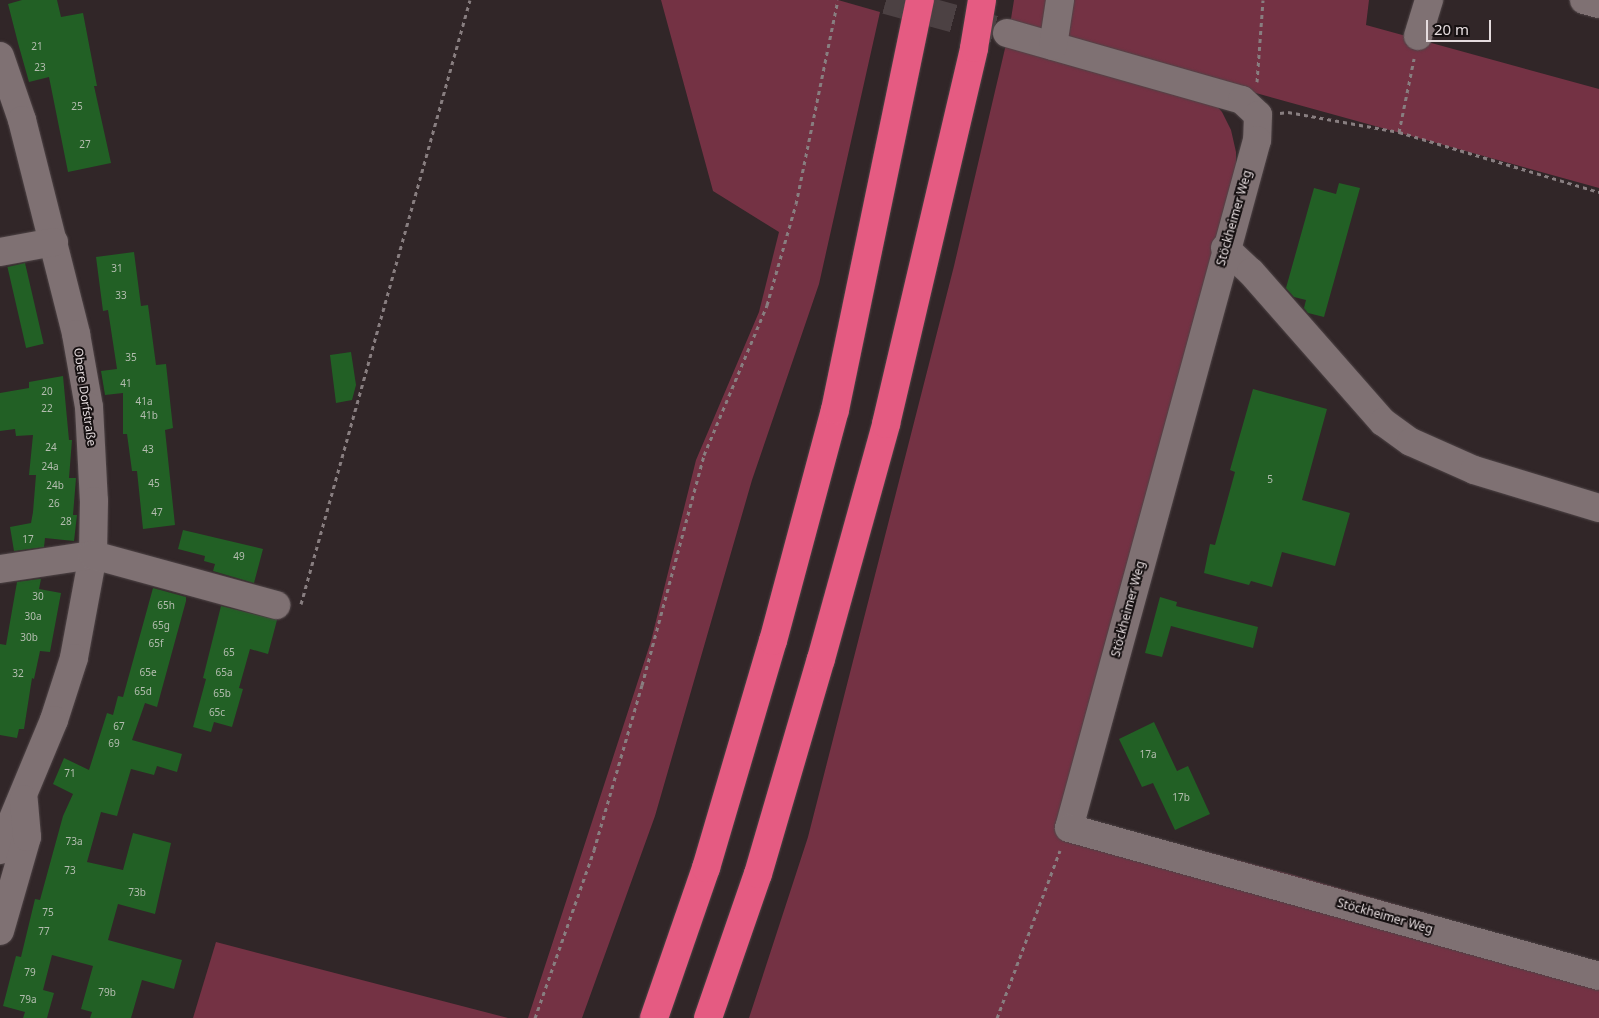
<!DOCTYPE html>
<meta charset="utf-8">
<style>
body{margin:0}
#map{position:relative;width:1599px;height:1018px;overflow:hidden;background:#312628;font-family:"Noto Sans",sans-serif}
div>[style]{position:absolute}
.green>*{inset:0;background:#743244}
.building>*{inset:0;background:#226025;transform-origin:0 0}
.minor-tunnel>*{height:28px;margin-top:-14px;transform-origin:0;background:repeating-linear-gradient(90deg,#4c4143 0 28px,transparent 0 42px)}
.path>*{height:3px;margin-top:-1.5px;transform-origin:0;background:repeating-linear-gradient(90deg,#887e80 0 4px,transparent 0 8px)}
.roads{filter:drop-shadow(0 0 1px #4e4446) drop-shadow(0 0 1px #4e4446)}
.minor>*{height:28px;margin:-14px;padding:0 14px;transform-origin:14px;border-radius:14px;background:#7f7173}
.highway>*{height:28px;margin:-14px;padding:0 14px;transform-origin:14px;border-radius:14px;background:#e55b82}
span{translate:-50% -50%;white-space:nowrap;text-align:center;line-height:1.15;-webkit-text-stroke:4px #161011;paint-order:stroke}
.number-label{font-size:10px;color:#b4bdb0}
.number-label span{-webkit-text-stroke-width:0}
.street-label{font-size:12px;color:#e5dcde}
.scale{position:absolute;left:1426px;top:20px;width:65px;height:22px;box-sizing:border-box;border:2px solid #e5dcde;border-top:0;padding-left:6px;font-size:15px;line-height:18px;white-space:nowrap;color:#e5dcde;-webkit-text-stroke:4px #161011;paint-order:stroke}
</style>
<div id="map">
<div class="green">
<i style="clip-path:polygon(661px 0,838px 0,880px 12px,819px 284px,752px 480px,655px 816px,582px 1018px,528px 1018px,651px 641px,696px 460px,759px 312px,779px 232px,713px 191px)"></i>
<i style="clip-path:polygon(1014px 0,1369px 0,1366px 25px,1599px 89px,1599px 188px,1010px 25px)"></i>
<i style="clip-path:polygon(1007px 40px,1213px 102px,1222px 112px,1231px 130px,1236px 152px,1236px 172px,1061px 813px,1290px 874px,1599px 963px,1599px 1018px,749px 1018px,808px 837px,954px 266px)"></i>
<i style="clip-path:polygon(216px 942px,508px 1018px,193px 1018px)"></i>
</div>
<div class="building">
<i style="clip-path:polygon(22px 0,57px 0,61px 17px,83px 13px,97px 86px,94px 86px,111px 163px,68px 172px,49px 77px,29px 82px,18px 43px,8px 4px)"></i>
<i style="clip-path:polygon(1339px 183px,1360px 188px,1324px 317px,1308px 313px,1304px 308px,1306px 300px,1294px 297px,1286px 288px,1314px 188px,1336px 194px)"></i>
<i style="clip-path:polygon(134px 252px,141px 306px,148px 305px,156px 365px,166px 364px,173px 428px,165px 430px,175px 525px,143px 529px,137px 471px,132px 471px,127px 434px,123px 434px,123px 393px,105px 395px,101px 371px,117px 369px,108px 310px,103px 311px,96px 257px)"></i>
<i style="left:25px;top:263px;width:83px;height:18px;rotate:77deg"></i>
<i style="clip-path:polygon(351px 352px,356px 385px,352px 400px,336px 403px,330px 355px)"></i>
<i style="clip-path:polygon(63px 376px,69px 440px,72px 440px,69px 478px,76px 478px,73px 515px,77px 515px,74px 541px,45px 538px,44px 547px,14px 551px,10px 527px,31px 523px,33px 512px,36px 475px,29px 475px,33px 435px,16px 436px,15px 429px,0 431px,0 393px,29px 388px,29px 382px)"></i>
<i style="clip-path:polygon(1253px 389px,1327px 409px,1302px 500px,1350px 513px,1335px 566px,1282px 552px,1272px 587px,1251px 581px,1249px 585px,1204px 573px,1210px 544px,1215px 545px,1235px 472px,1230px 470px)"></i>
<i style="clip-path:polygon(183px 530px,263px 549px,254px 583px,213px 571px,215px 564px,204px 561px,205px 556px,178px 549px)"></i>
<i style="clip-path:polygon(39px 579px,41px 579px,39px 589px,61px 593px,50px 652px,40px 651px,34px 679px,32px 678px,24px 729px,19px 729px,17px 738px,0 735px,0 644px,6px 645px,17px 582px)"></i>
<i style="clip-path:polygon(153px 588px,186px 597px,186px 601px,157px 707px,145px 703px,132px 740px,182px 754px,177px 772px,157px 766px,154px 775px,131px 769px,117px 816px,101px 812px,87px 862px,123px 870px,133px 833px,171px 843px,155px 914px,118px 904px,108px 940px,182px 960px,174px 989px,142px 980px,131px 1018px,90px 1018px,92px 1012px,81px 1009px,93px 966px,52px 955px,43px 990px,54px 993px,47px 1018px,23px 1018px,25px 1012px,3px 1006px,16px 956px,21px 957px,35px 899px,40px 900px,63px 816px,73px 794px,53px 784px,64px 758px,89px 770px,107px 713px,113px 715px,118px 696px,123px 697px)"></i>
<i style="clip-path:polygon(1160px 597px,1177px 602px,1176px 606px,1258px 627px,1253px 648px,1171px 626px,1162px 657px,1145px 653px)"></i>
<i style="clip-path:polygon(221px 606px,277px 620px,268px 654px,250px 649px,239px 688px,243px 689px,232px 727px,214px 722px,211px 732px,193px 727px,206px 679px,203px 678px)"></i>
<i style="clip-path:polygon(1154px 722px,1177px 771px,1188px 766px,1210px 814px,1175px 830px,1153px 783px,1142px 787px,1119px 739px)"></i>
</div>
<div class="minor-tunnel">
<i style="left:886px;top:0;width:125px;rotate:15.3deg"></i>
</div>
<div class="path">
<i style="left:1257px;top:82px;width:82px;rotate:-85.8deg"></i>
<i style="left:1280px;top:113px;width:8px;rotate:-7deg"></i>
<i style="left:1288px;top:112px;width:113px;rotate:10.2deg"></i>
<i style="left:1399px;top:132px;width:209px;rotate:16.7deg"></i>
<i style="left:1399px;top:132px;width:75px;rotate:-78.4deg"></i>
<i style="left:301px;top:604px;width:627px;rotate:-74.37deg"></i>
<i style="left:535px;top:1018px;width:178px;rotate:-70.6deg"></i>
<i style="left:594px;top:850px;width:172px;rotate:-73.8deg"></i>
<i style="left:642px;top:685px;width:238px;rotate:-74.9deg"></i>
<i style="left:704px;top:455px;width:163px;rotate:-67.2deg"></i>
<i style="left:767px;top:305px;width:105px;rotate:-74deg"></i>
<i style="left:796px;top:204px;width:208px;rotate:-78.4deg"></i>
<i style="left:997px;top:1018px;width:179px;rotate:-69.4deg"></i>
</div>
<div class="roads">
<div class="minor">
<i style="left:1584px;top:0;width:16px;rotate:15deg"></i>
<i style="left:1007px;top:33px;width:244px;rotate:15.9deg"></i>
<i style="left:1242px;top:100px;width:22px;rotate:43deg"></i>
<i style="left:1258px;top:115px;width:25px;rotate:92deg"></i>
<i style="left:1257px;top:140px;width:713px;rotate:105.28deg"></i>
<i style="left:1069px;top:828px;width:550px;rotate:15.6deg"></i>
<i style="left:1418px;top:36px;width:38px;rotate:-73deg"></i>
<i style="left:1053px;top:46px;width:47px;rotate:-81.3deg"></i>
<i style="left:0;top:56px;width:68px;rotate:71deg"></i>
<i style="left:22px;top:120px;width:221px;rotate:75.8deg"></i>
<i style="left:76px;top:334px;width:74px;rotate:79.9deg"></i>
<i style="left:89px;top:407px;width:94px;rotate:87deg"></i>
<i style="left:94px;top:501px;width:54px;rotate:91.1deg"></i>
<i style="left:93px;top:555px;width:105px;rotate:100.5deg"></i>
<i style="left:74px;top:658px;width:65px;rotate:107.9deg"></i>
<i style="left:54px;top:720px;width:141px;rotate:112.6deg"></i>
<i style="left:1225px;top:248px;width:35px;rotate:43deg"></i>
<i style="left:1251px;top:272px;width:200px;rotate:48.7deg"></i>
<i style="left:1383px;top:422px;width:34px;rotate:36deg"></i>
<i style="left:1411px;top:442px;width:69px;rotate:24deg"></i>
<i style="left:1474px;top:470px;width:131px;rotate:16.9deg"></i>
<i style="left:0;top:252px;width:55px;rotate:-10.5deg"></i>
<i style="left:0;top:569px;width:94px;rotate:-8.6deg"></i>
<i style="left:93px;top:555px;width:190px;rotate:15.3deg"></i>
<i style="left:0;top:931px;width:98px;rotate:-74deg"></i>
<i style="left:27px;top:837px;width:38px;rotate:-95deg"></i>
</div>
<div class="highway">
<i style="left:654px;top:1018px;width:159px;rotate:-70.9deg"></i>
<i style="left:706px;top:868px;width:237px;rotate:-73.6deg"></i>
<i style="left:773px;top:641px;width:239px;rotate:-75deg"></i>
<i style="left:835px;top:410px;width:419px;rotate:-78.3deg"></i>
<i style="left:708px;top:1018px;width:152px;rotate:-70.9deg"></i>
<i style="left:758px;top:874px;width:224px;rotate:-73.7deg"></i>
<i style="left:821px;top:659px;width:244px;rotate:-74.5deg"></i>
<i style="left:886px;top:424px;width:386px;rotate:-76.8deg"></i>
<i style="left:974px;top:48px;width:49px;rotate:-80.5deg"></i>
</div>
</div>
<div class="number-label">
<span style="left:37px;top:47px">21</span>
<span style="left:40px;top:68px">23</span>
<span style="left:77px;top:107px">25</span>
<span style="left:85px;top:145px">27</span>
<span style="left:117px;top:269px">31</span>
<span style="left:121px;top:296px">33</span>
<span style="left:131px;top:358px">35</span>
<span style="left:126px;top:384px">41</span>
<span style="left:47px;top:392px">20</span>
<span style="left:144px;top:402px">41a</span>
<span style="left:47px;top:409px">22</span>
<span style="left:149px;top:416px">41b</span>
<span style="left:51px;top:448px">24</span>
<span style="left:148px;top:450px">43</span>
<span style="left:50px;top:467px">24a</span>
<span style="left:1270px;top:480px">5</span>
<span style="left:154px;top:484px">45</span>
<span style="left:55px;top:486px">24b</span>
<span style="left:54px;top:504px">26</span>
<span style="left:157px;top:513px">47</span>
<span style="left:66px;top:522px">28</span>
<span style="left:28px;top:540px">17</span>
<span style="left:239px;top:557px">49</span>
<span style="left:38px;top:597px">30</span>
<span style="left:166px;top:606px">65h</span>
<span style="left:33px;top:617px">30a</span>
<span style="left:161px;top:626px">65g</span>
<span style="left:29px;top:638px">30b</span>
<span style="left:156px;top:644px">65f</span>
<span style="left:229px;top:653px">65</span>
<span style="left:148px;top:673px">65e</span>
<span style="left:224px;top:673px">65a</span>
<span style="left:18px;top:674px">32</span>
<span style="left:143px;top:692px">65d</span>
<span style="left:222px;top:694px">65b</span>
<span style="left:217px;top:713px">65c</span>
<span style="left:119px;top:727px">67</span>
<span style="left:114px;top:744px">69</span>
<span style="left:1148px;top:755px">17a</span>
<span style="left:70px;top:774px">71</span>
<span style="left:1181px;top:798px">17b</span>
<span style="left:74px;top:842px">73a</span>
<span style="left:70px;top:871px">73</span>
<span style="left:137px;top:893px">73b</span>
<span style="left:48px;top:913px">75</span>
<span style="left:44px;top:932px">77</span>
<span style="left:30px;top:973px">79</span>
<span style="left:107px;top:993px">79b</span>
<span style="left:28px;top:1000px">79a</span>
</div>
<div class="street-label">
<span style="left:1234px;top:218px;rotate:-74deg">Stöckheimer Weg</span>
<span style="left:85px;top:397px;rotate:82deg">Obere Dorfstraße</span>
<span style="left:1128px;top:609px;rotate:-75deg">Stöckheimer Weg</span>
<span style="left:1385px;top:916px;rotate:16deg">Stöckheimer Weg</span>
</div>
<div class="scale">20 m</div>
</div>
